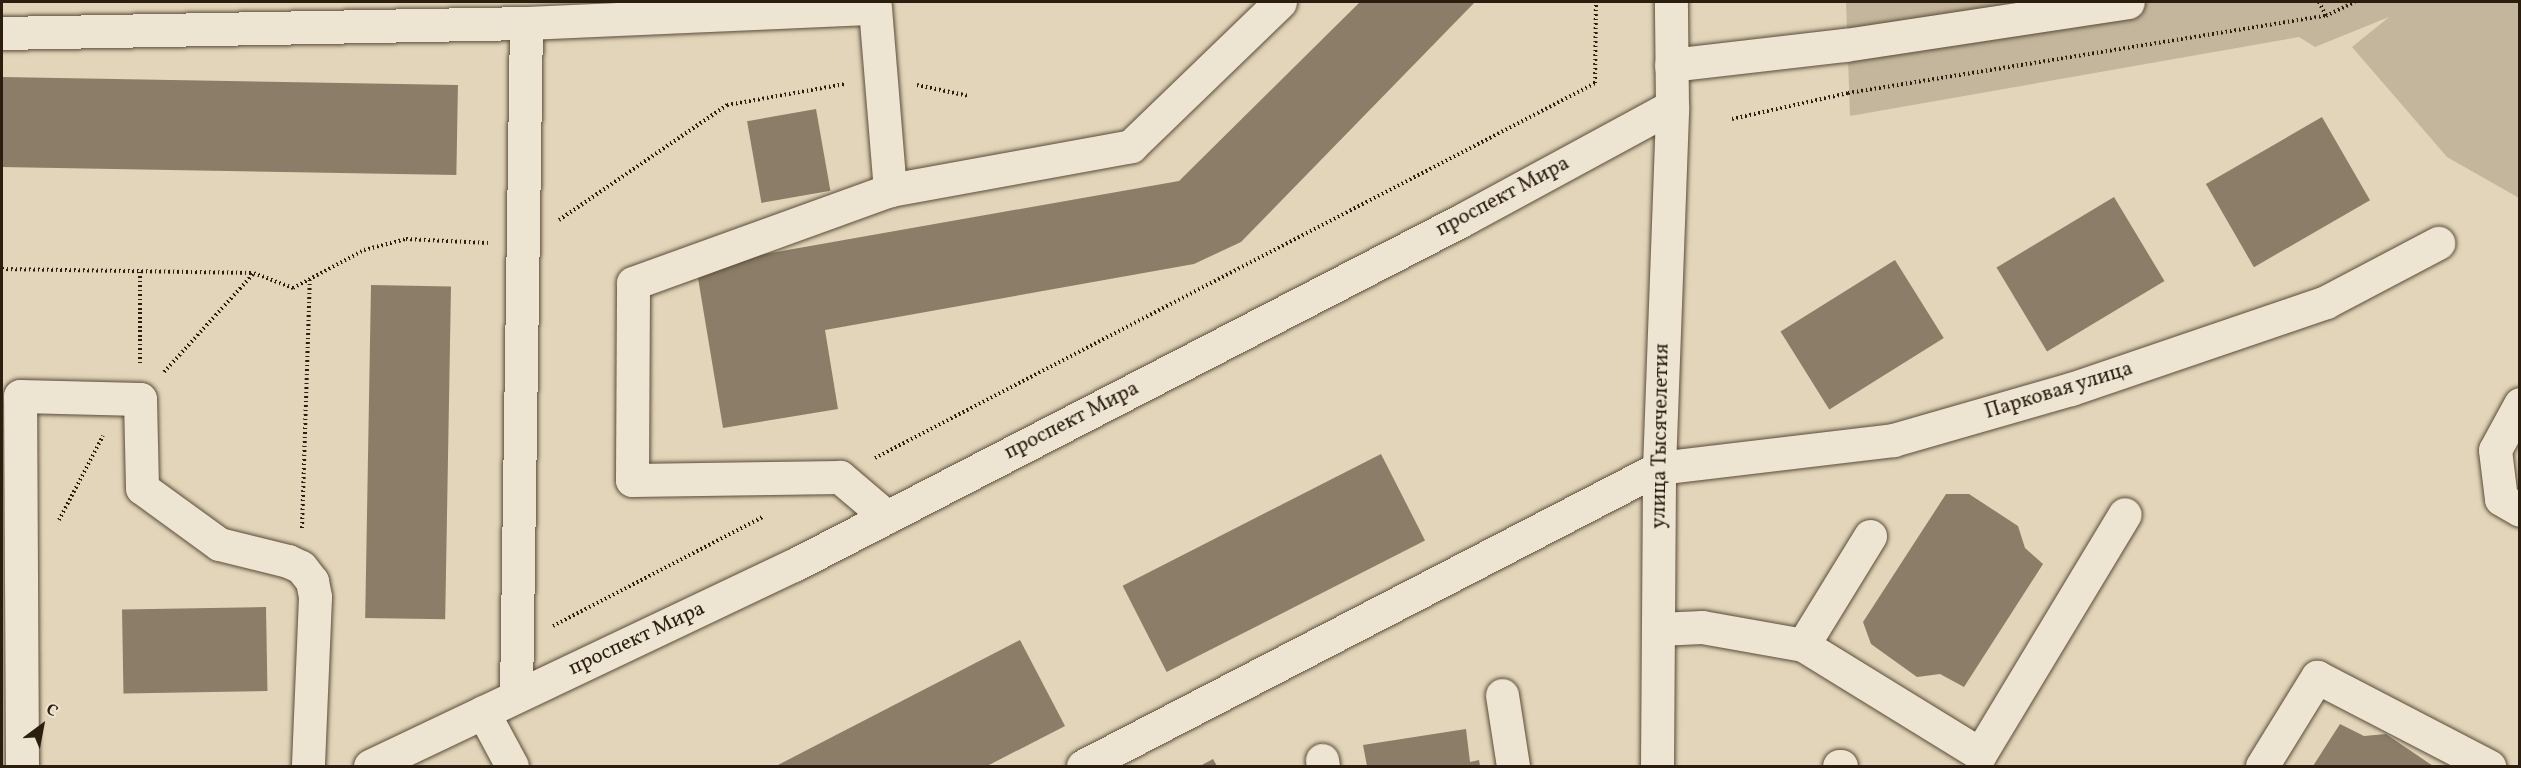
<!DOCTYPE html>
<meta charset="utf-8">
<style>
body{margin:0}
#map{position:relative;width:2521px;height:768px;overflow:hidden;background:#e3d5b9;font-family:Vollkorn,serif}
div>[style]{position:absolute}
.green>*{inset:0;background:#c4b69c}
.building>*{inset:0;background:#8b7d67;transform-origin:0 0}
.path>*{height:4px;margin-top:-2px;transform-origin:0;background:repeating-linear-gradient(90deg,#2c1e0e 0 1.5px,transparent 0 4.5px)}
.roads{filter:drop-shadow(0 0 2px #5a4c39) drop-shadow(0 0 2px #5a4c39)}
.minor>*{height:33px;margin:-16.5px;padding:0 16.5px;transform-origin:16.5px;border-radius:16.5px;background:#ede4d2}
span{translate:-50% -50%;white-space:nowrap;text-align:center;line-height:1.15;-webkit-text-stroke:4.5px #ede4d2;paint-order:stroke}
.street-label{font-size:21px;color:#2c1e0e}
.frame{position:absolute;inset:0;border:3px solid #2c1e0e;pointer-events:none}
.north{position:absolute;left:12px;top:696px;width:60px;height:60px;-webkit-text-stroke:4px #ede4d2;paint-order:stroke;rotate:32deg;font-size:16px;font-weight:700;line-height:24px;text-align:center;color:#2c1e0e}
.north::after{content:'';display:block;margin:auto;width:21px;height:27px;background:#2c1e0e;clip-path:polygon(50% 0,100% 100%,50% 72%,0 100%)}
</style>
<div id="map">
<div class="green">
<i style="clip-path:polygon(1846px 2px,2519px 2px,2519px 198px,2447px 157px,2352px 47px,2389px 17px,2315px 47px,2299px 37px,1850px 116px)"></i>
</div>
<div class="building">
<i style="clip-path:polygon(1360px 2px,1475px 2px,1241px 242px,1194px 264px,825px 330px,838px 409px,723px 428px,696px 266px,1179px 181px)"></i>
<i style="left:2px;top:77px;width:456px;height:90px;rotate:1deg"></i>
<i style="left:816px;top:109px;width:83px;height:70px;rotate:80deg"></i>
<i style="left:2322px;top:117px;width:96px;height:134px;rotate:60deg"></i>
<i style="left:2114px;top:197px;width:98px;height:137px;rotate:59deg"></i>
<i style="left:1895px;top:260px;width:92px;height:135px;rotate:58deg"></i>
<i style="left:371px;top:285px;width:80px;height:333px;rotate:1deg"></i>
<i style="left:1381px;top:454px;width:97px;height:290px;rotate:63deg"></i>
<i style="clip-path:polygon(1946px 494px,1969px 494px,2018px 526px,2025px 548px,2043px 564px,1964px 687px,1940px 674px,1917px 677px,1871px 644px,1863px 622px)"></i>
<i style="left:266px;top:607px;width:84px;height:144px;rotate:89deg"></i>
<i style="clip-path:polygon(1020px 640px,1065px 726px,987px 766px,776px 766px)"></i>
<i style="clip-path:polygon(2340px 724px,2364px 736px,2386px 734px,2433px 766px,2313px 766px)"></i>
<i style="clip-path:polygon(1466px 729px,1470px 762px,1479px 760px,1480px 766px,1367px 766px,1363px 745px)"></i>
<i style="clip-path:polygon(1213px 759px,1217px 766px,1200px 766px)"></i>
</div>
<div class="path">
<i style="left:2319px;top:2px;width:16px;rotate:63deg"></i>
<i style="left:917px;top:85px;width:53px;rotate:11.9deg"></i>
<i style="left:1732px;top:119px;width:119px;rotate:-12.6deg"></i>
<i style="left:1848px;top:93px;width:484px;rotate:-9.2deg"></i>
<i style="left:2326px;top:16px;width:32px;rotate:-26deg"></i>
<i style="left:559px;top:220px;width:204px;rotate:-34.4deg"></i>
<i style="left:727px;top:105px;width:120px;rotate:-10.1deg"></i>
<i style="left:2px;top:269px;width:252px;rotate:0.9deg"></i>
<i style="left:254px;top:273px;width:42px;rotate:21deg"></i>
<i style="left:293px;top:288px;width:81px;rotate:-28.2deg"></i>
<i style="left:364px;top:250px;width:43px;rotate:-14.7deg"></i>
<i style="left:406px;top:239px;width:82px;rotate:2.8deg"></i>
<i style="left:140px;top:272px;width:92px;rotate:90deg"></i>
<i style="left:164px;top:372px;width:134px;rotate:-47.7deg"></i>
<i style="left:875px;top:458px;width:812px;rotate:-27.51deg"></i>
<i style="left:1595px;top:83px;width:81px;rotate:-89.3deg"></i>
<i style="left:59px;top:520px;width:95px;rotate:-62.4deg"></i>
<i style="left:302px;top:528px;width:248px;rotate:-88.2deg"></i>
<i style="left:553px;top:626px;width:238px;rotate:-27.5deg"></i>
</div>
<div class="roads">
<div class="minor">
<i style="left:2px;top:33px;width:524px;rotate:-1.09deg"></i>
<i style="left:1671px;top:65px;width:175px;rotate:-6.6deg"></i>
<i style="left:1845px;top:45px;width:286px;rotate:-8.6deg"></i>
<i style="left:2520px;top:404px;width:52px;rotate:118.5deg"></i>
<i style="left:2495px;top:450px;width:49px;rotate:83deg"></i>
<i style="left:2501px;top:499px;width:22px;rotate:30deg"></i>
<i style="left:887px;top:517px;width:62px;rotate:-139.6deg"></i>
<i style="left:840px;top:477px;width:208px;rotate:179.2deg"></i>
<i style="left:632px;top:480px;width:197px;rotate:-89.7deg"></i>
<i style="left:633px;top:283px;width:273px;rotate:-19.9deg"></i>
<i style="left:1658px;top:629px;width:44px;rotate:-2.6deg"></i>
<i style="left:1702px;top:627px;width:103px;rotate:10.1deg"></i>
<i style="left:1803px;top:645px;width:208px;rotate:31.6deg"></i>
<i style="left:1980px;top:754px;width:280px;rotate:-58.9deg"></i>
<i style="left:1803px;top:645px;width:128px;rotate:-58.4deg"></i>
<i style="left:1502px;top:695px;width:72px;rotate:81.2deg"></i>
<i style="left:516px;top:696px;width:673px;rotate:-89.15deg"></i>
<i style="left:526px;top:23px;width:349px;rotate:-2.5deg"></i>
<i style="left:875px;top:8px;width:183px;rotate:85.3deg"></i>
<i style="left:890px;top:190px;width:245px;rotate:-10.3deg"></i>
<i style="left:1131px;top:146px;width:207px;rotate:-44deg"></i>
<i style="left:483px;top:712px;width:61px;rotate:61.8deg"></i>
<i style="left:1322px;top:760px;width:6px;rotate:81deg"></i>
<i style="left:22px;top:766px;width:370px;rotate:-90.3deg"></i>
<i style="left:20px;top:396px;width:120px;rotate:1.4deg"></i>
<i style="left:140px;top:399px;width:89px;rotate:88.7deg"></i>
<i style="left:142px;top:488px;width:95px;rotate:36deg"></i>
<i style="left:219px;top:544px;width:71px;rotate:13.8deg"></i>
<i style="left:288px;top:561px;width:14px;rotate:25deg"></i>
<i style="left:301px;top:567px;width:18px;rotate:52deg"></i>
<i style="left:312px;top:581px;width:16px;rotate:79deg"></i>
<i style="left:315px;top:597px;width:169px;rotate:92.4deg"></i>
<i style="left:370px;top:766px;width:469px;rotate:-25.4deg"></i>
<i style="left:794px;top:565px;width:756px;rotate:-27.31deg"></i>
<i style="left:1466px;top:218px;width:234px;rotate:-28.5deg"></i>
<i style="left:1672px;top:106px;width:104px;rotate:-90.6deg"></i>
<i style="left:1083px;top:766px;width:649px;rotate:-27.36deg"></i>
<i style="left:1659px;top:468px;width:236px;rotate:-6.8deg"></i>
<i style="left:1893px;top:440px;width:185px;rotate:-16deg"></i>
<i style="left:2071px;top:389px;width:269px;rotate:-18.8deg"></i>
<i style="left:2326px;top:302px;width:127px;rotate:-27.8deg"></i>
<i style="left:1657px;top:766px;width:298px;rotate:-89.6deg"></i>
<i style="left:1659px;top:468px;width:362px;rotate:-87.9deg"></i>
<i style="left:1839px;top:766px;width:2px"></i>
<i style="left:2262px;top:766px;width:105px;rotate:-58.3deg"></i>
<i style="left:2317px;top:677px;width:194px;rotate:27.4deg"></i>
</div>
</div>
<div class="street-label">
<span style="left:1503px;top:197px;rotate:-28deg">проспект Мира</span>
<span style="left:2059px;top:391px;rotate:-17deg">Парковая улица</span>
<span style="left:1072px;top:421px;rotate:-27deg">проспект Мира</span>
<span style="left:1661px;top:436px;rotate:-89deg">улица Тысячелетия</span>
<span style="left:637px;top:639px;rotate:-25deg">проспект Мира</span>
</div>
<div class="frame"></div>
<div class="north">С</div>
</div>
